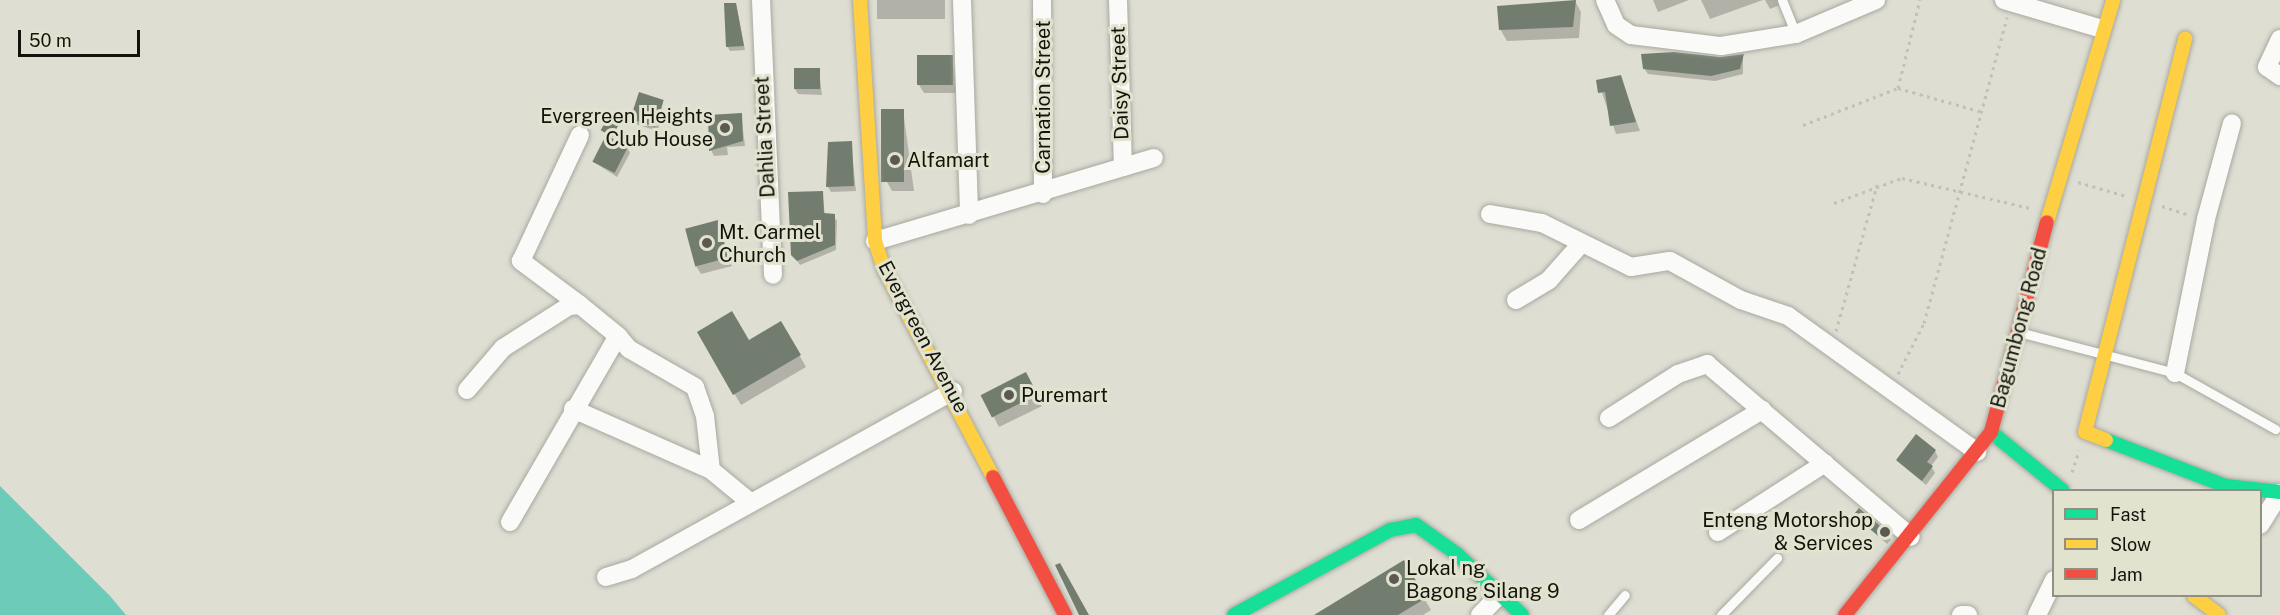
<!DOCTYPE html>
<style>
body{margin:0}
#map{position:relative;width:2280px;height:615px;overflow:hidden;background:#deded3;font-family:"Public Sans",sans-serif}
div>[style]{position:absolute}
.water>*{inset:0;background:#6dccb9}
.shadow>*{inset:0;background:#0003;transform-origin:0 0}
.building>*{inset:0;background:#737d6f;transform-origin:0 0}
.path>*{height:3px;margin-top:-1.5px;transform-origin:0;background:repeating-linear-gradient(90deg,#c0c0bd 0 3px,transparent 0 7.5px)}
.roads{filter:drop-shadow(0 0 2px #a8a8a0) drop-shadow(0 0 2px #a8a8a0)}
.lane>*{height:9px;margin:-4.5px;padding:0 4.5px;transform-origin:4.5px;border-radius:4.5px;background:#fafaf8}
.street>*{height:18px;margin:-9px;padding:0 9px;transform-origin:9px;border-radius:9px;background:#fafaf8}
.fast>*{height:14px;margin:-7px;padding:0 7px;transform-origin:7px;border-radius:7px;background:#16e098}
.slow>*{height:14px;margin:-7px;padding:0 7px;transform-origin:7px;border-radius:7px;background:#ffcf43}
.jam>*{height:14px;margin:-7px;padding:0 7px;transform-origin:7px;border-radius:7px;background:#f24e42}
.dots>*{width:16px;height:16px;translate:-50% -50%;box-sizing:border-box;border:3px solid #e2e3cf;border-radius:50%}
span{translate:-50% -50%;white-space:nowrap;text-align:center;line-height:1.15;-webkit-text-stroke:6px #e2e3cf;paint-order:stroke}
.street-label{font-size:20px;color:#13130c}
.poi-label{font-size:20px;color:#13130c}
.right{translate:-100% -50%;text-align:right}
.left{translate:0 -50%;text-align:left}
.legend{position:absolute;left:2052px;top:489px;width:210px;height:108px;box-sizing:border-box;background:#e2e3cf;border:2px solid #8f9081;margin:0;padding:8px 10px;list-style:none;font-size:18px;color:#13130c}
.legend li{display:flex;align-items:center;gap:12px;height:30px}
.legend b{width:30px;border:2px solid #8f9081}
.scale{position:absolute;left:18px;top:30px;width:122px;height:27px;box-sizing:border-box;border:3px solid #13130c;border-top:0;padding-left:8px;font-size:18px;line-height:21px;white-space:nowrap;color:#13130c;-webkit-text-stroke:4px #e2e3cf;paint-order:stroke}
</style>
<div id="map">
<div class="water">
<i style="clip-path:polygon(0 486px,110px 596px,126px 615px,0 615px)"></i>
</div>
<div class="shadow">
<i style="left:877px;top:0;width:68px;height:19px"></i>
<i style="clip-path:polygon(1653px 0,1689px 0,1658px 12px)"></i>
<i style="clip-path:polygon(1701px 0,1763px 0,1710px 19px)"></i>
<i style="clip-path:polygon(1765px 0,1781px 0,1780px 5px,1770px 9px)"></i>
<i style="clip-path:polygon(1575px 1px,1581px 12px,1579px 38px,1507px 41px,1500px 29px)"></i>
<i style="clip-path:polygon(736px 4px,745px 50px,730px 51px,727px 46px)"></i>
<i style="clip-path:polygon(1743px 55px,1743px 74px,1715px 81px,1648px 74px,1644px 68px)"></i>
<i style="clip-path:polygon(952px 56px,957px 93px,924px 93px,919px 85px)"></i>
<i style="clip-path:polygon(819px 70px,822px 95px,798px 94px,795px 89px)"></i>
<i style="clip-path:polygon(1620px 77px,1640px 131px,1616px 134px,1598px 81px)"></i>
<i style="clip-path:polygon(663px 101px,658px 131px,635px 124px,632px 118px)"></i>
<i style="clip-path:polygon(903px 110px,914px 191px,892px 191px,887px 182px)"></i>
<i style="clip-path:polygon(741px 114px,745px 146px,727px 147px,728px 155px,714px 156px,711px 150px)"></i>
<i style="clip-path:polygon(617px 126px,614px 137px,603px 130px)"></i>
<i style="clip-path:polygon(851px 143px,856px 191px,831px 192px,828px 187px)"></i>
<i style="clip-path:polygon(627px 147px,630px 153px,617px 177px,594px 162px)"></i>
<i style="clip-path:polygon(822px 192px,825px 215px,837px 220px,836px 250px,800px 265px,793px 255px)"></i>
<i style="clip-path:polygon(718px 221px,732px 266px,701px 274px,696px 266px)"></i>
<i style="clip-path:polygon(781px 323px,806px 367px,741px 405px,699px 332px,749px 342px)"></i>
<i style="clip-path:polygon(1032px 385px,1042px 406px,999px 427px,983px 396px)"></i>
<i style="clip-path:polygon(1935px 451px,1938px 457px,1931px 466px,1935px 473px,1926px 485px,1897px 461px)"></i>
<i style="clip-path:polygon(1855px 515px,1888px 534px,1891px 540px,1887px 544px)"></i>
<i style="clip-path:polygon(1403px 562px,1431px 610px,1423px 615px,1317px 615px)"></i>
</div>
<div class="building">
<i style="clip-path:polygon(1576px 0,1573px 27px,1499px 30px,1497px 6px)"></i>
<i style="clip-path:polygon(724px 3px,736px 3px,744px 46px,726px 47px)"></i>
<i style="clip-path:polygon(1674px 52px,1720px 57px,1744px 54px,1740px 69px,1711px 76px,1643px 69px,1641px 54px)"></i>
<i style="left:917px;top:55px;width:36px;height:30px"></i>
<i style="left:794px;top:68px;width:26px;height:21px"></i>
<i style="clip-path:polygon(1621px 75px,1636px 122px,1610px 126px,1605px 92px,1598px 93px,1596px 80px)"></i>
<i style="left:639px;top:92px;width:26px;height:28px;rotate:18deg"></i>
<i style="left:881px;top:109px;width:23px;height:73px"></i>
<i style="clip-path:polygon(742px 113px,743px 141px,709px 151px,708px 115px)"></i>
<i style="left:607px;top:119px;width:13px;height:13px;rotate:29deg"></i>
<i style="left:606px;top:135px;width:25px;height:30px;rotate:27deg"></i>
<i style="clip-path:polygon(852px 141px,854px 186px,826px 187px,828px 142px)"></i>
<i style="clip-path:polygon(823px 191px,824px 213px,835px 214px,835px 245px,797px 261px,791px 255px,788px 192px)"></i>
<i style="left:718px;top:220px;width:39px;height:34px;rotate:75deg"></i>
<i style="clip-path:polygon(732px 311px,749px 340px,781px 321px,801px 355px,733px 395px,697px 332px)"></i>
<i style="left:1026px;top:372px;width:25px;height:51px;rotate:63deg"></i>
<i style="clip-path:polygon(1916px 434px,1936px 450px,1927px 462px,1933px 466px,1922px 481px,1896px 460px)"></i>
<i style="left:1859px;top:508px;width:39px;height:9px;rotate:40deg"></i>
<i style="clip-path:polygon(1404px 560px,1426px 598px,1398px 615px,1314px 615px)"></i>
<i style="clip-path:polygon(1060px 563px,1089px 615px,1079px 615px,1055px 565px)"></i>
</div>
<div class="path">
<i style="left:1898px;top:88px;width:91px;rotate:-76deg"></i>
<i style="left:1803px;top:125px;width:102px;rotate:-21.3deg"></i>
<i style="left:1898px;top:88px;width:88px;rotate:15.8deg"></i>
<i style="left:2078px;top:182px;width:50px;rotate:16.3deg"></i>
<i style="left:1834px;top:203px;width:72px;rotate:-20.2deg"></i>
<i style="left:1902px;top:178px;width:131px;rotate:13.2deg"></i>
<i style="left:2162px;top:206px;width:29px;rotate:18deg"></i>
<i style="left:1836px;top:331px;width:152px;rotate:-74.3deg"></i>
<i style="left:1898px;top:374px;width:57px;rotate:-63deg"></i>
<i style="left:1924px;top:323px;width:317px;rotate:-74.8deg"></i>
<i style="left:2072px;top:472px;width:23px;rotate:-72deg"></i>
</div>
<div class="roads">
<div class="lane">
<i style="left:1782px;top:0;width:37px;rotate:68deg"></i>
<i style="left:2019px;top:332px;width:161px;rotate:14.7deg"></i>
<i style="left:2175px;top:373px;width:115px;rotate:29.2deg"></i>
<i style="left:1608px;top:615px;width:26px;rotate:-50deg"></i>
<i style="left:1721px;top:615px;width:80px;rotate:-45.5deg"></i>
</div>
<div class="street">
<i style="left:761px;top:0;width:275px;rotate:87.5deg"></i>
<i style="left:962px;top:0;width:215px;rotate:88.1deg"></i>
<i style="left:1042px;top:0;width:194px;rotate:89.7deg"></i>
<i style="left:1118px;top:0;width:167px;rotate:88.3deg"></i>
<i style="left:1605px;top:0;width:27px;rotate:66deg"></i>
<i style="left:1616px;top:25px;width:18px;rotate:34deg"></i>
<i style="left:1631px;top:35px;width:91px;rotate:7deg"></i>
<i style="left:1721px;top:46px;width:76px;rotate:-9.1deg"></i>
<i style="left:1796px;top:34px;width:87px;rotate:-23deg"></i>
<i style="left:2004px;top:0;width:102px;rotate:16.5deg"></i>
<i style="left:2280px;top:39px;width:31px;rotate:115deg"></i>
<i style="left:2267px;top:67px;width:16px;rotate:35deg"></i>
<i style="left:1490px;top:214px;width:53px;rotate:9.8deg"></i>
<i style="left:1542px;top:223px;width:99px;rotate:26.3deg"></i>
<i style="left:1631px;top:267px;width:39px;rotate:-9deg"></i>
<i style="left:1670px;top:261px;width:81px;rotate:28.8deg"></i>
<i style="left:1741px;top:300px;width:50px;rotate:18.8deg"></i>
<i style="left:1788px;top:316px;width:233px;rotate:35.7deg"></i>
<i style="left:875px;top:241px;width:291px;rotate:-16.6deg"></i>
<i style="left:1516px;top:300px;width:39px;rotate:-31deg"></i>
<i style="left:1549px;top:280px;width:47px;rotate:-48.5deg"></i>
<i style="left:580px;top:305px;width:74px;rotate:-143.3deg"></i>
<i style="left:521px;top:261px;width:139px;rotate:-64.9deg"></i>
<i style="left:2175px;top:373px;width:157px;rotate:-78.6deg"></i>
<i style="left:2206px;top:219px;width:99px;rotate:-74.8deg"></i>
<i style="left:467px;top:390px;width:55px;rotate:-49.4deg"></i>
<i style="left:503px;top:348px;width:78px;rotate:-32.5deg"></i>
<i style="left:569px;top:306px;width:11px;rotate:-5deg"></i>
<i style="left:580px;top:305px;width:49px;rotate:39.2deg"></i>
<i style="left:573px;top:409px;width:151px;rotate:23.8deg"></i>
<i style="left:1609px;top:418px;width:82px;rotate:-32.5deg"></i>
<i style="left:1678px;top:374px;width:31px;rotate:-19deg"></i>
<i style="left:1707px;top:364px;width:267px;rotate:40.3deg"></i>
<i style="left:1579px;top:520px;width:214px;rotate:-31deg"></i>
<i style="left:510px;top:522px;width:215px;rotate:-59.9deg"></i>
<i style="left:618px;top:336px;width:17px;rotate:50deg"></i>
<i style="left:629px;top:349px;width:76px;rotate:29.9deg"></i>
<i style="left:695px;top:387px;width:31px;rotate:71deg"></i>
<i style="left:705px;top:416px;width:54px;rotate:83.7deg"></i>
<i style="left:711px;top:470px;width:50px;rotate:39.4deg"></i>
<i style="left:2260px;top:525px;width:38px;rotate:-58deg"></i>
<i style="left:1718px;top:532px;width:127px;rotate:-32.8deg"></i>
<i style="left:606px;top:577px;width:27px;rotate:-17deg"></i>
<i style="left:632px;top:569px;width:367px;rotate:-29deg"></i>
<i style="left:1480px;top:615px;width:29px;rotate:-46deg"></i>
<i style="left:1961px;top:615px;width:7px"></i>
<i style="left:2037px;top:615px;width:39px;rotate:-64deg"></i>
</div>
<div class="fast">
<i style="left:1991px;top:432px;width:92px;rotate:39.2deg"></i>
<i style="left:2106px;top:440px;width:129px;rotate:21deg"></i>
<i style="left:2226px;top:486px;width:54px;rotate:6.3deg"></i>
<i style="left:1234px;top:615px;width:178px;rotate:-28.6deg"></i>
<i style="left:1390px;top:530px;width:26px;rotate:-11deg"></i>
<i style="left:1416px;top:525px;width:50px;rotate:35.3deg"></i>
<i style="left:1457px;top:554px;width:89px;rotate:43.2deg"></i>
</div>
<div class="slow">
<i style="left:860px;top:0;width:241px;rotate:86.4deg"></i>
<i style="left:875px;top:241px;width:32px;rotate:72deg"></i>
<i style="left:885px;top:271px;width:233px;rotate:62.3deg"></i>
<i style="left:2047px;top:222px;width:232px;rotate:-73.4deg"></i>
<i style="left:2106px;top:440px;width:22px;rotate:-159deg"></i>
<i style="left:2085px;top:432px;width:406px;rotate:-75.7deg"></i>
<i style="left:2194px;top:596px;width:31px;rotate:37deg"></i>
</div>
<div class="jam">
<i style="left:993px;top:477px;width:156px;rotate:62.4deg"></i>
<i style="left:1845px;top:615px;width:234px;rotate:-51.4deg"></i>
<i style="left:1991px;top:432px;width:217px;rotate:-75.1deg"></i>
</div>
</div>
<div class="dots">
<i style="left:725px;top:128px;background:#5a5a52"></i>
<i style="left:895px;top:160px;background:#5a5a52"></i>
<i style="left:707px;top:243px;background:#5a5a52"></i>
<i style="left:1009px;top:395px;background:#5a5a52"></i>
<i style="left:1885px;top:532px;background:#5a5a52"></i>
<i style="left:1394px;top:579px;background:#5a5a52"></i>
</div>
<div class="street-label">
<span style="left:1120px;top:83px;rotate:-92deg">Daisy Street</span>
<span style="left:1043px;top:97px;rotate:-90deg">Carnation Street</span>
<span style="left:765px;top:137px;rotate:-93deg">Dahlia Street</span>
<span style="left:2019px;top:328px;rotate:-75deg">Bagumbong Road</span>
<span style="left:923px;top:337px;rotate:62deg">Evergreen Avenue</span>
</div>
<div class="poi-label">
<span class="right" style="left:713px;top:128px">Evergreen Heights<br>Club House</span>
<span class="left" style="left:907px;top:160px">Alfamart</span>
<span class="left" style="left:719px;top:244px">Mt. Carmel<br>Church</span>
<span class="left" style="left:1021px;top:395px">Puremart</span>
<span class="right" style="left:1873px;top:532px">Enteng Motorshop<br>&amp; Services</span>
<span class="left" style="left:1406px;top:580px">Lokal ng<br>Bagong Silang 9</span>
</div>
<ul class="legend">
<li><b style="height:8px;background:#16e098"></b>Fast</li>
<li><b style="height:8px;background:#ffcf43"></b>Slow</li>
<li><b style="height:8px;background:#f24e42"></b>Jam</li>
</ul>
<div class="scale">50 m</div>
</div>
